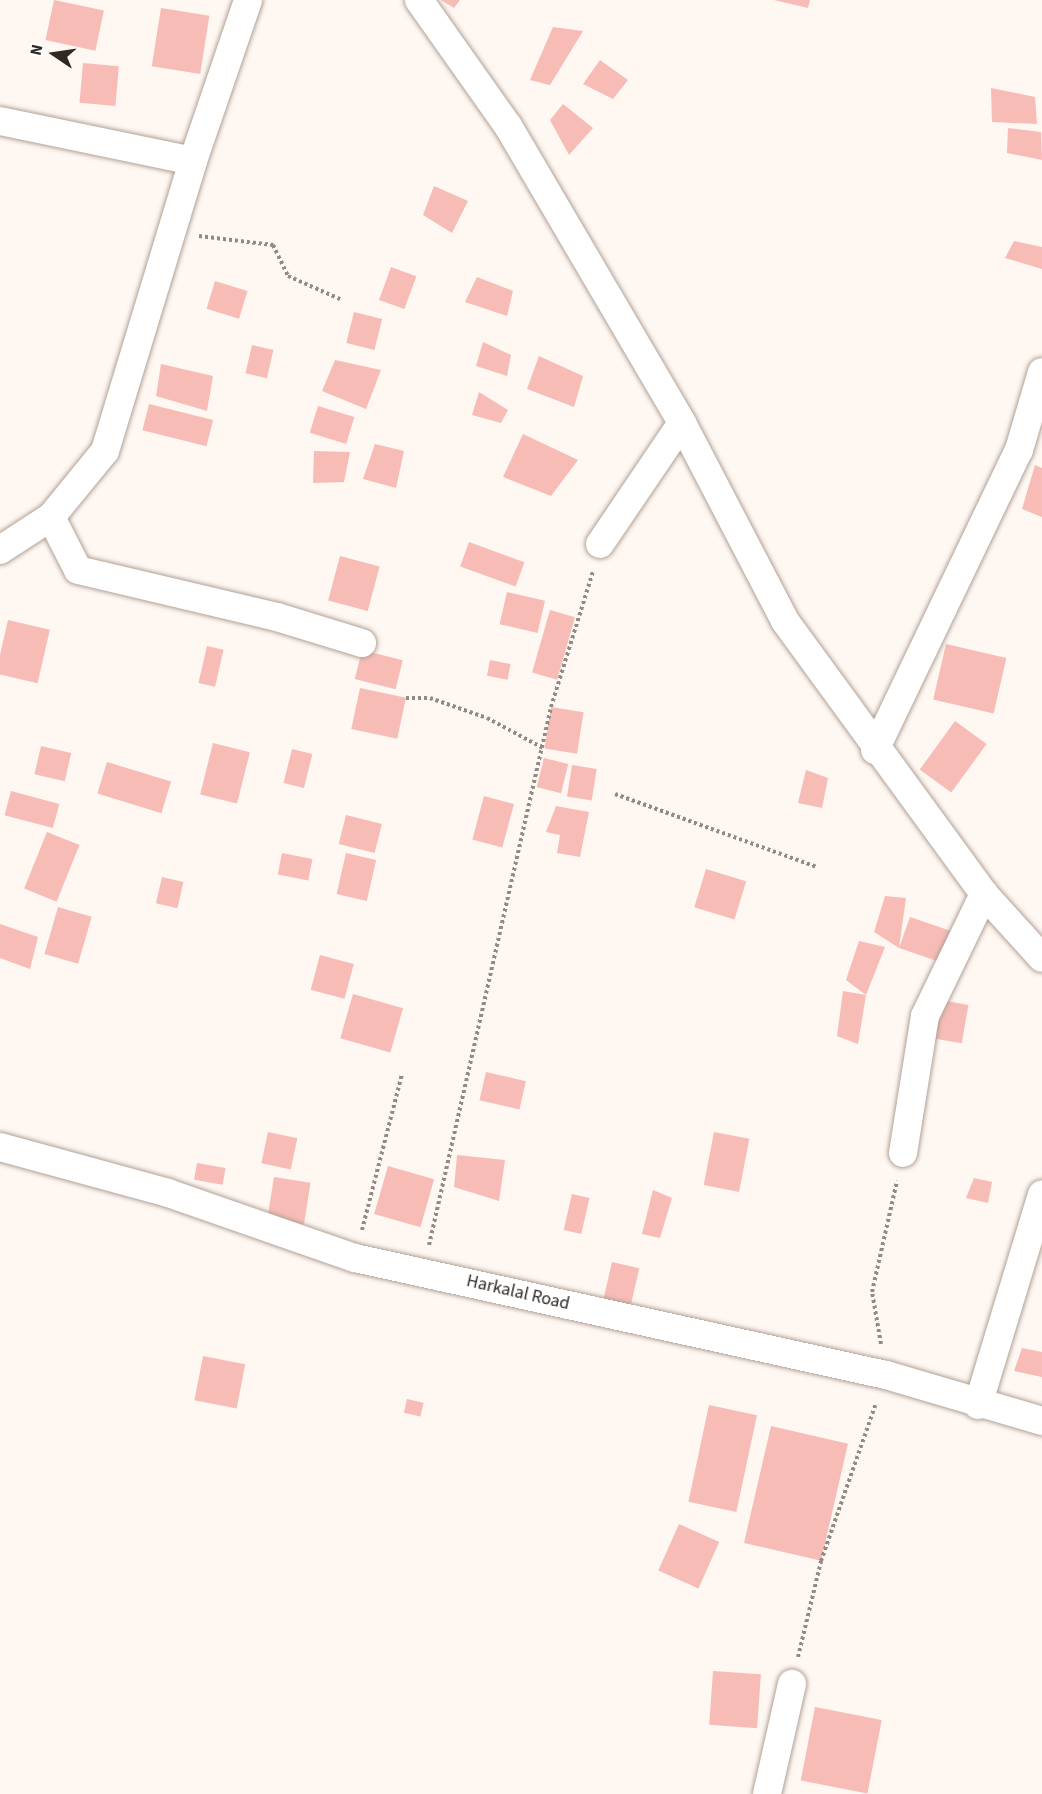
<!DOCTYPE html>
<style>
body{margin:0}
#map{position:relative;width:1042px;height:1794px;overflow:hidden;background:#fef7f2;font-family:"Source Sans 3",sans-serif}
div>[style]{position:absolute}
.building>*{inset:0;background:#f8bcb6;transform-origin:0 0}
.path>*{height:4px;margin-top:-2px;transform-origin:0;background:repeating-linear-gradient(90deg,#918b86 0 3px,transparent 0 6px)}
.roads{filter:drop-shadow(0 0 2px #b1a196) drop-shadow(0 0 2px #b1a196)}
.minor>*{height:28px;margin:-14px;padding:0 14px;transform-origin:14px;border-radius:14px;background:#fff}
span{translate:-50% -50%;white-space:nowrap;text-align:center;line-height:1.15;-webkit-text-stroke:6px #fff;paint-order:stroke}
.street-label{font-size:18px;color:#2f2924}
.north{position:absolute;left:24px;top:24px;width:60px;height:60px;-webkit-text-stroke:4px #fff;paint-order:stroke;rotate:283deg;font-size:16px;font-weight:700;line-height:24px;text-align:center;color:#2f2924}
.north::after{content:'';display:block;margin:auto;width:21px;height:27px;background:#2f2924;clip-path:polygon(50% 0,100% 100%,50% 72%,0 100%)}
</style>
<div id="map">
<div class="building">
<i style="left:54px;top:0;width:51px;height:41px;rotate:12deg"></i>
<i style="clip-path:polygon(441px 0,460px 0,454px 8px)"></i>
<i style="clip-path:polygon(774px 0,810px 0,808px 8px)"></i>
<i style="left:161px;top:8px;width:49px;height:59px;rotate:9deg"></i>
<i style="clip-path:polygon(553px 27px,583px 31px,550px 85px,530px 80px)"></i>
<i style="clip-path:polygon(600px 60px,628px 80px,613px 99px,583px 84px)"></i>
<i style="left:83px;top:63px;width:36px;height:40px;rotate:5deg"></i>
<i style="clip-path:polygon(991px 88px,1035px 97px,1037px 124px,992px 122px)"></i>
<i style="clip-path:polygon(563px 104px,593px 128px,569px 155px,550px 120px)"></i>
<i style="clip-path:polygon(1008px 128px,1041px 132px,1042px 160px,1007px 153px)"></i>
<i style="clip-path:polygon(434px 186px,468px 201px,452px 233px,423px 215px)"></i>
<i style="clip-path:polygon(1014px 241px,1042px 247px,1042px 269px,1005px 258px)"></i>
<i style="left:391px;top:267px;width:27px;height:35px;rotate:20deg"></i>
<i style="clip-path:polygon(477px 277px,513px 291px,507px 316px,465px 302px)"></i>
<i style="left:215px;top:281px;width:34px;height:29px;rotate:17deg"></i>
<i style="left:354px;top:312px;width:29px;height:32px;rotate:14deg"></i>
<i style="clip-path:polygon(483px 342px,511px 355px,507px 376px,476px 366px)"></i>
<i style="left:252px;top:345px;width:22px;height:29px;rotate:13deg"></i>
<i style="clip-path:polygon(539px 356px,583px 376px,574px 407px,527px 389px)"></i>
<i style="clip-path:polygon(335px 360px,381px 370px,366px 409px,322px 391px)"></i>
<i style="clip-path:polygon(161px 364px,213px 376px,207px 411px,156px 396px)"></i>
<i style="clip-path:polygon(479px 392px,508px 410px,501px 423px,472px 415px)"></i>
<i style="left:149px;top:404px;width:66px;height:27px;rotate:14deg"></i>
<i style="left:318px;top:406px;width:38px;height:28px;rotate:17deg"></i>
<i style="clip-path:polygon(523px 434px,578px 460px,551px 496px,503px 477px)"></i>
<i style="clip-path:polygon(375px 444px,404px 451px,396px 488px,363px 479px)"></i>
<i style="clip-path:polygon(314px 451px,350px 452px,344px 482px,313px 483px)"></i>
<i style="clip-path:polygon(1035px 465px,1042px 468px,1042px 517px,1022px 509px)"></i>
<i style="left:469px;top:542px;width:59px;height:26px;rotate:20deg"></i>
<i style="left:340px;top:556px;width:41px;height:46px;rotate:15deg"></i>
<i style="left:507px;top:592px;width:39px;height:33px;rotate:13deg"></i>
<i style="left:550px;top:610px;width:26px;height:65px;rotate:16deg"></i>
<i style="left:8px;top:620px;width:43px;height:55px;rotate:13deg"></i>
<i style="left:946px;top:644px;width:62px;height:57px;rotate:13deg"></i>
<i style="left:207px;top:646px;width:17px;height:38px;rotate:13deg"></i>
<i style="left:362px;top:650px;width:42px;height:30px;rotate:14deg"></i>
<i style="left:490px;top:660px;width:21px;height:16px;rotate:11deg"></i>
<i style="left:360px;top:688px;width:47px;height:42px;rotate:12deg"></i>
<i style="left:551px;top:707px;width:33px;height:42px;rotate:9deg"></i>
<i style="left:955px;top:721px;width:39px;height:60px;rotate:36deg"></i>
<i style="left:213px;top:743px;width:38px;height:53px;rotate:14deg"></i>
<i style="left:41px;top:746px;width:31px;height:29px;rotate:13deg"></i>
<i style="left:292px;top:749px;width:21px;height:35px;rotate:14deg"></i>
<i style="left:544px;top:758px;width:25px;height:30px;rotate:14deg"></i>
<i style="left:107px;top:762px;width:67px;height:33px;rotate:17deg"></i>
<i style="left:572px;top:765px;width:25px;height:32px;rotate:9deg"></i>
<i style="clip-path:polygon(806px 770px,828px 778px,822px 808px,798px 803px)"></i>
<i style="left:11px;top:791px;width:50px;height:25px;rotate:15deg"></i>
<i style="left:484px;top:796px;width:31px;height:45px;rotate:15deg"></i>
<i style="clip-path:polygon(556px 806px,589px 812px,580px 857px,557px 853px,560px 835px,546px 832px)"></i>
<i style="left:346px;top:815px;width:37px;height:30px;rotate:14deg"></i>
<i style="left:47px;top:832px;width:35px;height:61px;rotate:22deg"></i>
<i style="left:282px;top:853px;width:31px;height:22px;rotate:11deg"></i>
<i style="left:346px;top:853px;width:31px;height:42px;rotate:13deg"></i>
<i style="left:706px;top:869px;width:42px;height:40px;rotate:17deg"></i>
<i style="left:162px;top:877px;width:22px;height:27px;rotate:13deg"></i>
<i style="clip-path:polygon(885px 896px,906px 898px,899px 948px,910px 917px,951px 931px,940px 962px,899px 948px,874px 932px)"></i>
<i style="left:58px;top:907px;width:35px;height:49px;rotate:16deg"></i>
<i style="clip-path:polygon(0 924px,38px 937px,30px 969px,0 958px)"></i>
<i style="clip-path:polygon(859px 941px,885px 947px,866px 995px,858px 1044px,837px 1036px,843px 991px,866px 995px,846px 980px)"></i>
<i style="left:320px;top:955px;width:35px;height:36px;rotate:15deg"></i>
<i style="left:353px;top:994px;width:52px;height:46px;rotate:16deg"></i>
<i style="left:935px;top:999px;width:34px;height:39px;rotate:10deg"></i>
<i style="left:486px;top:1072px;width:41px;height:29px;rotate:13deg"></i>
<i style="left:268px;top:1132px;width:30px;height:32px;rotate:12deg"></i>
<i style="left:714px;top:1132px;width:36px;height:54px;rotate:11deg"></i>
<i style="clip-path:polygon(457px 1155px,505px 1160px,499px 1201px,454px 1187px)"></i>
<i style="left:197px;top:1163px;width:29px;height:17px;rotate:10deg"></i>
<i style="left:388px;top:1166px;width:48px;height:50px;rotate:16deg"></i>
<i style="left:274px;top:1177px;width:37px;height:42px;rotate:9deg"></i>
<i style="clip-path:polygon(974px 1178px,992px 1182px,988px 1203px,966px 1198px)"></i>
<i style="clip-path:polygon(653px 1190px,672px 1198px,660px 1238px,642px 1234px)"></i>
<i style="left:572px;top:1194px;width:18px;height:37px;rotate:13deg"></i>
<i style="left:612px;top:1262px;width:28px;height:53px;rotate:13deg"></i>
<i style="clip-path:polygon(1022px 1348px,1042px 1352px,1042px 1377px,1014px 1371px)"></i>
<i style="left:203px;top:1356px;width:43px;height:45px;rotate:11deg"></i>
<i style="left:407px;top:1399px;width:17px;height:14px;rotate:13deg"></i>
<i style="left:709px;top:1405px;width:49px;height:99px;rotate:12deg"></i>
<i style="left:771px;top:1426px;width:79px;height:120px;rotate:13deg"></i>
<i style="left:679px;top:1524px;width:44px;height:51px;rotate:24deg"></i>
<i style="left:713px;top:1671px;width:48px;height:54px;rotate:4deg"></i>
<i style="left:815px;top:1707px;width:68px;height:75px;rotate:11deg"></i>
</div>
<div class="path">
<i style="left:199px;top:236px;width:75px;rotate:6.9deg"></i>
<i style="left:273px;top:245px;width:34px;rotate:64deg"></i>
<i style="left:288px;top:276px;width:57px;rotate:23.9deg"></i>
<i style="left:406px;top:698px;width:24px"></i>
<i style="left:430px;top:698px;width:60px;rotate:19.3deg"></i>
<i style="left:487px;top:718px;width:64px;rotate:28.2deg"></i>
<i style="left:615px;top:794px;width:215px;rotate:19.9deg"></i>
<i style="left:362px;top:1230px;width:161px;rotate:-75.6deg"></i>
<i style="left:429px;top:1245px;width:552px;rotate:-77.22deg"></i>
<i style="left:551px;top:707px;width:142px;rotate:-72.8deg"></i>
<i style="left:881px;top:1344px;width:53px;rotate:-99.8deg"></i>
<i style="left:872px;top:1292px;width:114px;rotate:-77.3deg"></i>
<i style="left:798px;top:1657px;width:99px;rotate:-76.5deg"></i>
<i style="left:821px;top:1561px;width:167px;rotate:-70.8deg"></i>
</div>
<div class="roads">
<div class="minor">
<i style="left:419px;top:0;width:154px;rotate:54.8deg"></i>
<i style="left:508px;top:126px;width:344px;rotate:59.6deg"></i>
<i style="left:682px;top:423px;width:223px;rotate:62.5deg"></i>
<i style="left:785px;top:621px;width:338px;rotate:53.9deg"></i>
<i style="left:984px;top:894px;width:86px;rotate:47.8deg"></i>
<i style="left:0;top:121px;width:197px;rotate:11.7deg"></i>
<i style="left:51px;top:517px;width:59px;rotate:63deg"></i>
<i style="left:78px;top:570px;width:204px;rotate:13.3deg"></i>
<i style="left:277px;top:617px;width:89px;rotate:17deg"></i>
<i style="left:600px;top:544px;width:146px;rotate:-55.9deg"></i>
<i style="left:0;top:550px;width:61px;rotate:-32.9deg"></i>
<i style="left:51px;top:517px;width:85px;rotate:-50.7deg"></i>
<i style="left:105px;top:451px;width:303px;rotate:-73.1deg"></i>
<i style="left:193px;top:161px;width:170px;rotate:-71.1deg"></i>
<i style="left:875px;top:750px;width:333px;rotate:-64.4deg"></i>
<i style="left:1019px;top:450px;width:81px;rotate:-73.6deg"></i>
<i style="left:0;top:1147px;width:174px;rotate:15.3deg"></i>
<i style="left:168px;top:1193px;width:198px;rotate:19.2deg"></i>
<i style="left:355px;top:1258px;width:544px;rotate:12.43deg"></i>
<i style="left:886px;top:1375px;width:163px;rotate:16.4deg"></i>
<i style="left:903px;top:1153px;width:139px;rotate:-80.9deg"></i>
<i style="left:925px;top:1016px;width:136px;rotate:-64.2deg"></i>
<i style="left:978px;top:1405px;width:220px;rotate:-73.1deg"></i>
<i style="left:767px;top:1794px;width:113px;rotate:-77.2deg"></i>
</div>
</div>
<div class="street-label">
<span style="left:518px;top:1293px;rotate:13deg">Harkalal Road</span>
</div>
<div class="north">N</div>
</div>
